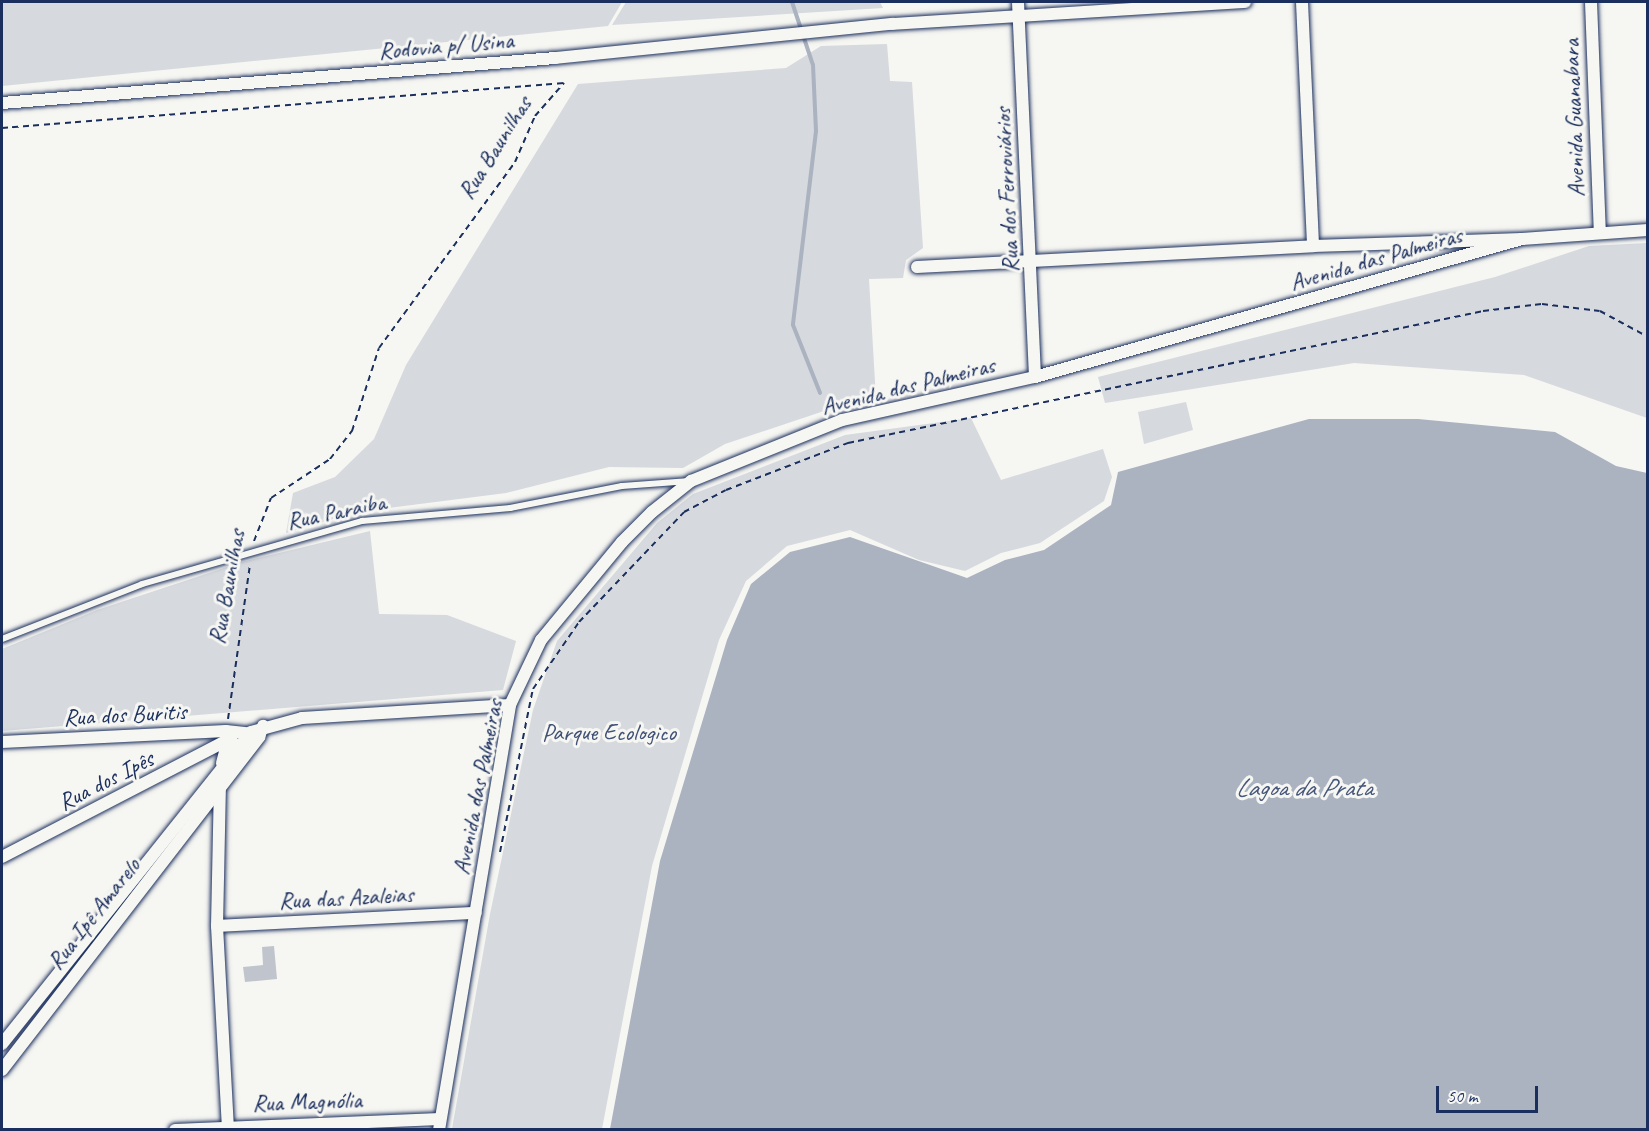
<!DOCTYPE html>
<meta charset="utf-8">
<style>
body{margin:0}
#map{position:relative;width:1649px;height:1131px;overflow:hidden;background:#f6f6f2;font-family:Caveat,sans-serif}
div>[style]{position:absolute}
.green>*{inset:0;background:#d6d9dd}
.water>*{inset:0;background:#abb2c0}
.stream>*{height:4px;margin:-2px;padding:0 2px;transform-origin:2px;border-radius:2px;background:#abb2c0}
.building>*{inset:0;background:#c0c4cd}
.path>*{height:2px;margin-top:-1px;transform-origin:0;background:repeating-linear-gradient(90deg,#1b2f5e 0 6px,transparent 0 10.5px)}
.roads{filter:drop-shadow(0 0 2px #1b2f5e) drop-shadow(0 0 2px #1b2f5e)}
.service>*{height:6px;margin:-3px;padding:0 3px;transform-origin:3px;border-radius:3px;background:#f6f6f2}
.minor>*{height:12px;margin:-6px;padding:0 6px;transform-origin:6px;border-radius:6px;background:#f6f6f2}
span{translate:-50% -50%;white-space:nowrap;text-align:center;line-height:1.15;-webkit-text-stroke:6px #f6f6f2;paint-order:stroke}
.street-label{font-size:24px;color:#1b2f5e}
.park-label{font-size:24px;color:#405177}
.water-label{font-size:26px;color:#46567b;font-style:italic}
.frame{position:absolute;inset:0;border:3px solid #1b2f5e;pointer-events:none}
.scale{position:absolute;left:1436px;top:1086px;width:102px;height:27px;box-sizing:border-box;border:3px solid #1b2f5e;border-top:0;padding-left:8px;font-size:18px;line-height:21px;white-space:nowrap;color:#1b2f5e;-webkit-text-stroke:4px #f6f6f2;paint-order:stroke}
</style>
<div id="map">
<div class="green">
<i style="clip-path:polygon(2px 2px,622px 2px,608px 26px,2px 86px)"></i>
<i style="clip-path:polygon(626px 2px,880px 2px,883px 8px,612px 25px)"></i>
<i style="clip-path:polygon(887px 44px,890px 81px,912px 82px,923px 248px,906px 260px,903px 278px,869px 279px,876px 399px,830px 409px,725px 444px,683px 468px,609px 467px,506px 493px,357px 512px,286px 533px,293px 493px,335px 477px,374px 439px,406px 365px,578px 84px,786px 68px,821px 46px)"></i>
<i style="clip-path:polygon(1647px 243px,1647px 418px,1524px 375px,1354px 363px,1105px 403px,1098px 377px,1495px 277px,1589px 246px)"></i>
<i style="clip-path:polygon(1186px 402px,1193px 430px,1144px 444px,1138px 412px)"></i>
<i style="clip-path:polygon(971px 418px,1001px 480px,1103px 449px,1112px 477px,1104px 501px,1040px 543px,1001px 553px,965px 571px,919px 560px,850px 530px,787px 546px,746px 581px,719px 640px,652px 866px,602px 1129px,452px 1129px,490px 914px,533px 710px,557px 641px,657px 523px,693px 494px,845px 435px)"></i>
<i style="clip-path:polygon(370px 531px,379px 614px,447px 615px,516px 641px,503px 690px,2px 731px,2px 649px,97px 610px,242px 562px)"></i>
</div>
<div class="water">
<i style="clip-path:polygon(1309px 419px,1418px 419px,1555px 432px,1616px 466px,1647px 473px,1647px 1129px,610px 1129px,660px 861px,727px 640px,751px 584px,790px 552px,850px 537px,967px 578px,1005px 560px,1044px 550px,1111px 505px,1118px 472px)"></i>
</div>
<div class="stream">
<i style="left:792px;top:2px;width:66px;rotate:71.6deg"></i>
<i style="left:813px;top:65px;width:66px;rotate:87.4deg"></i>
<i style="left:816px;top:131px;width:195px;rotate:96.8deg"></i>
<i style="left:793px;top:325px;width:73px;rotate:68.3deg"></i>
</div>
<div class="building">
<i style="clip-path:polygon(274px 946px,277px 979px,245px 982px,243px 967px,263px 965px,262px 947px)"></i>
</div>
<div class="path">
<i style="left:2px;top:128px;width:564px;rotate:-4.58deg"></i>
<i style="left:254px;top:541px;width:46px;rotate:-68.4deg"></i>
<i style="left:271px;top:498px;width:71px;rotate:-33.5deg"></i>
<i style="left:330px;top:459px;width:36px;rotate:-52deg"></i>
<i style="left:352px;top:431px;width:87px;rotate:-72deg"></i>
<i style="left:379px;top:348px;width:230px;rotate:-53.8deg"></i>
<i style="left:515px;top:162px;width:50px;rotate:-66.5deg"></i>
<i style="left:535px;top:116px;width:44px;rotate:-48.7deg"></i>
<i style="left:228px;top:719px;width:157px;rotate:-81.9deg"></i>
<i style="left:500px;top:852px;width:166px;rotate:-78.6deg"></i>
<i style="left:533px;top:689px;width:81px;rotate:-55.5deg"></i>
<i style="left:579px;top:622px;width:152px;rotate:-46.3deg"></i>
<i style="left:684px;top:512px;width:47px;rotate:-27.6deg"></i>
<i style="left:726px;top:490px;width:131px;rotate:-21.1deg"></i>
<i style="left:848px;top:443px;width:649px;rotate:-11.74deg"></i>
<i style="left:1483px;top:311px;width:59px;rotate:-6.8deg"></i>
<i style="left:1542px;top:304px;width:58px;rotate:6.9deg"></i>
<i style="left:1600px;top:311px;width:55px;rotate:28.4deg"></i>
</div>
<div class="roads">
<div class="service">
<i style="left:2px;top:639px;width:150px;rotate:-21.4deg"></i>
<i style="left:142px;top:584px;width:229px;rotate:-16deg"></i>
<i style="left:362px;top:521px;width:149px;rotate:-5deg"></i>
<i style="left:510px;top:508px;width:114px;rotate:-11.1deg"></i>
<i style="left:622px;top:486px;width:68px;rotate:-4.2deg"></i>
</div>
<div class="minor">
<i style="left:1018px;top:2px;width:375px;rotate:87.4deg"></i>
<i style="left:1302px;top:2px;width:244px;rotate:87.4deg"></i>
<i style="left:1591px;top:2px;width:230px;rotate:87.8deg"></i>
<i style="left:2px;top:103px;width:555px;rotate:-4.65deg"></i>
<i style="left:555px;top:58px;width:339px;rotate:-5.8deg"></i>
<i style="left:892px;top:24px;width:354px;rotate:-3.6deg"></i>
<i style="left:917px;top:267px;width:397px;rotate:-3deg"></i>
<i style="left:1313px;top:246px;width:209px;rotate:-1.9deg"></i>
<i style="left:1522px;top:239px;width:126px;rotate:-4.1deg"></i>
<i style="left:2px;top:742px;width:224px;rotate:-2.8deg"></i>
<i style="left:226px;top:731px;width:28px;rotate:6deg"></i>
<i style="left:222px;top:763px;width:24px;rotate:-75deg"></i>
<i style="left:228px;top:740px;width:9px;rotate:-103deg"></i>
<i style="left:220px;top:783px;width:143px;rotate:91.2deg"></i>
<i style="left:217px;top:926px;width:204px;rotate:86.9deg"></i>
<i style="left:2px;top:857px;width:254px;rotate:-27.4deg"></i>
<i style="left:228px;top:740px;width:5px;rotate:22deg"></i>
<i style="left:217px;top:926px;width:259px;rotate:-2.9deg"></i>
<i style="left:2px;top:1044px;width:399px;rotate:-51.4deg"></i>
<i style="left:251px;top:732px;width:53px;rotate:-15.4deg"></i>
<i style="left:302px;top:718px;width:208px;rotate:-3.6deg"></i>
<i style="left:2px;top:1070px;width:421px;rotate:-52.3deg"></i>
<i style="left:259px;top:737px;width:12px;rotate:-70deg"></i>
<i style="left:175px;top:1130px;width:265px;rotate:-2.4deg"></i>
<i style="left:439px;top:1130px;width:431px;rotate:-80.5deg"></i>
<i style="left:510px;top:705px;width:72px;rotate:-64.5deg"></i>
<i style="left:541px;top:640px;width:127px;rotate:-50.4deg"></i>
<i style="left:622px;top:542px;width:42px;rotate:-45deg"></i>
<i style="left:652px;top:512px;width:50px;rotate:-38.5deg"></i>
<i style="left:691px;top:481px;width:163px;rotate:-22deg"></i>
<i style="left:842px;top:420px;width:198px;rotate:-12.6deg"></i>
<i style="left:1035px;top:377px;width:506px;rotate:-15.82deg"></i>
</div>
</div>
<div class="street-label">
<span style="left:446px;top:46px;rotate:-5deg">Rodovia p/ Usina</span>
<span style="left:1574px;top:118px;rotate:-92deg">Avenida Guanabara</span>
<span style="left:495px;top:148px;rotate:-58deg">Rua Baunilhas</span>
<span style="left:1007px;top:190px;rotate:-93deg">Rua dos Ferroviários</span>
<span style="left:1376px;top:259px;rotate:-16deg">Avenida das Palmeiras</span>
<span style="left:908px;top:386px;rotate:-14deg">Avenida das Palmeiras</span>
<span style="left:336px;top:512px;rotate:-12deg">Rua Paraiba</span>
<span style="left:227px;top:587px;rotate:-80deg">Rua Baunilhas</span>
<span style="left:125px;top:715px;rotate:-3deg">Rua dos Buritis</span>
<span style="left:106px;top:781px;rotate:-27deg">Rua dos Ipês</span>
<span style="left:478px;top:787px;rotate:-79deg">Avenida das Palmeiras</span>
<span style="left:346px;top:898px;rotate:-3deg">Rua das Azaleias</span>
<span style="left:94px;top:914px;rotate:-52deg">Rua Ipê Amarelo</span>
<span style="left:307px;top:1102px;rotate:-2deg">Rua Magnólia</span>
</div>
<div class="park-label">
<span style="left:609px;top:733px">Parque Ecologico</span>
</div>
<div class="water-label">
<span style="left:1304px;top:788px">Lagoa da Prata</span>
</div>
<div class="frame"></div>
<div class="scale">50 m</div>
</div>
